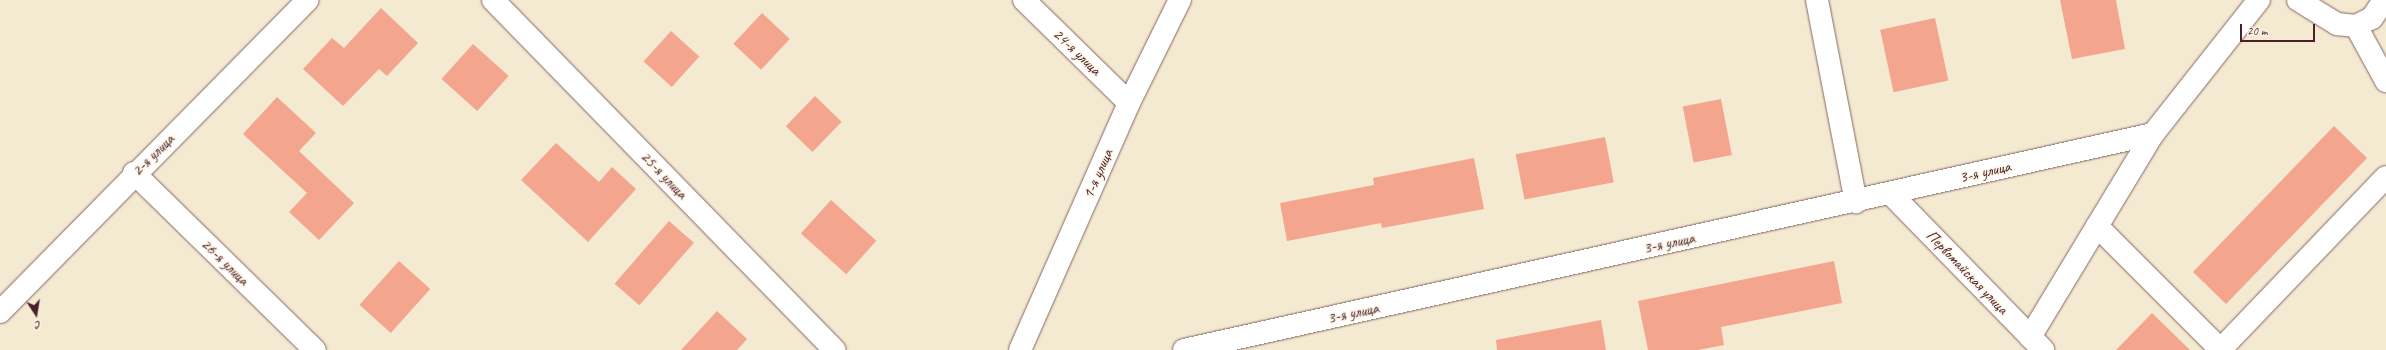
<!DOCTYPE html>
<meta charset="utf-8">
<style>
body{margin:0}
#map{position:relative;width:2386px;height:350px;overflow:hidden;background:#f4ead1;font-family:Caveat,sans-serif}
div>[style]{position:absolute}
.building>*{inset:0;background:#f3a58e;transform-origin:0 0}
.roads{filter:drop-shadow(0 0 1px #866665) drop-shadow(0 0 1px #866665)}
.minor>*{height:22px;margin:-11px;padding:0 11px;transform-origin:11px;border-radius:11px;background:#fff}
span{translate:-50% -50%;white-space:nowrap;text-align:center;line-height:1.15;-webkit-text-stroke:3px #fcf5e5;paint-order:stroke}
.street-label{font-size:16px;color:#4a1f2b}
.north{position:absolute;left:16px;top:294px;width:40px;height:40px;-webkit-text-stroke:3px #fcf5e5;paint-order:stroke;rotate:168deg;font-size:11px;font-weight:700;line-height:16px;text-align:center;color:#4a1f2b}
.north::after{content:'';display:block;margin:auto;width:14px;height:18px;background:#4a1f2b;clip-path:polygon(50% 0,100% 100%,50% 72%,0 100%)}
.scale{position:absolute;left:2240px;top:24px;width:75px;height:18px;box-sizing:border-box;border:2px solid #4a1f2b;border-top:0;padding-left:5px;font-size:12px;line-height:14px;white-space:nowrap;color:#4a1f2b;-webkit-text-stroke:3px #fcf5e5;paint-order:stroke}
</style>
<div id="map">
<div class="building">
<i style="clip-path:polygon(2060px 0,2116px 0,2125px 49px,2072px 59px)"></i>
<i style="clip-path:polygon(381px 8px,418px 43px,387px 76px,379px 69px,343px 106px,303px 69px,332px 38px,344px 48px)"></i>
<i style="left:762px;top:13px;width:38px;height:42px;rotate:43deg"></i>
<i style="left:1935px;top:18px;width:64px;height:56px;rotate:78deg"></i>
<i style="left:671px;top:31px;width:38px;height:41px;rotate:42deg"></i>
<i style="left:473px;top:44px;width:48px;height:47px;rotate:42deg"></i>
<i style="left:815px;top:96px;width:37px;height:42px;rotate:44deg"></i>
<i style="clip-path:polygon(277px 97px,316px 133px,299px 151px,354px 203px,319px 240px,289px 212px,307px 193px,243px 134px)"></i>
<i style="left:1721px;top:99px;width:57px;height:39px;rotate:79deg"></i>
<i style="left:2334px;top:126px;width:46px;height:203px;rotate:44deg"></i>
<i style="left:1605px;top:137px;width:46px;height:91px;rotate:79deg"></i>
<i style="clip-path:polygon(556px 143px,599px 182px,612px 167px,636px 189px,588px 242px,521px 180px)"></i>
<i style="clip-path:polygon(1474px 158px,1484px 209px,1382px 228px,1381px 223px,1287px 241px,1280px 203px,1374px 185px,1373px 178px)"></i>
<i style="left:831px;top:200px;width:61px;height:45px;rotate:42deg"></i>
<i style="left:669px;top:221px;width:33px;height:83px;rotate:41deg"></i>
<i style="left:399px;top:261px;width:42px;height:59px;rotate:42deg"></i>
<i style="clip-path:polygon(1834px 261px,1842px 303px,1721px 327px,1724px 345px,1698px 350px,1648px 350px,1638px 301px)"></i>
<i style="clip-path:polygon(717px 311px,747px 339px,737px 350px,681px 350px)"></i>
<i style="clip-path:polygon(2152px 313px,2190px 350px,2116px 350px)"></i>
<i style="clip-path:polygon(1601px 320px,1606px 350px,1497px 350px,1496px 340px)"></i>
</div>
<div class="roads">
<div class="minor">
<i style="left:493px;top:0;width:489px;rotate:45.7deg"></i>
<i style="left:1024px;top:0;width:147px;rotate:44.4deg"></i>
<i style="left:1817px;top:0;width:206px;rotate:79.1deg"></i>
<i style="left:2298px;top:0;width:46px;rotate:31.6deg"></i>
<i style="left:2337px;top:24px;width:19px;rotate:6deg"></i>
<i style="left:2356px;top:26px;width:18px;rotate:-27deg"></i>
<i style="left:2372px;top:18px;width:22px;rotate:-56deg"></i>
<i style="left:2356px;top:26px;width:63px;rotate:61.4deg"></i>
<i style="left:134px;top:173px;width:253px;rotate:44.4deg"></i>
<i style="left:1891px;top:194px;width:218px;rotate:45.7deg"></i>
<i style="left:2097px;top:226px;width:175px;rotate:45deg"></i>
<i style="left:0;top:312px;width:438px;rotate:-45.4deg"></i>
<i style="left:2030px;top:337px;width:237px;rotate:-58.8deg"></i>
<i style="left:2153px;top:134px;width:171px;rotate:-51.7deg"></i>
<i style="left:2221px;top:349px;width:238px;rotate:-46.2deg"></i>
<i style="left:1020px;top:350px;width:270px;rotate:-66.2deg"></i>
<i style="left:1129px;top:103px;width:115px;rotate:-63.7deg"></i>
<i style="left:1184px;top:350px;width:993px;rotate:-12.57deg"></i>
</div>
</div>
<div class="street-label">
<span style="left:1077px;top:52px;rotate:44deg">24-я улица</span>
<span style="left:153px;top:155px;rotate:-45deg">2-я улица</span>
<span style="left:1985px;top:172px;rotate:-13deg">3-я улица</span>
<span style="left:1098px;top:174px;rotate:-66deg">1-я улица</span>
<span style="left:664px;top:175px;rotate:46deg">25-я улица</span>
<span style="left:1669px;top:243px;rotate:-12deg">3-я улица</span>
<span style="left:225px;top:262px;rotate:44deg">26-я улица</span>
<span style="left:1967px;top:272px;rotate:46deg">Первомайская улица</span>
<span style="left:1353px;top:313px;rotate:-12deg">3-я улица</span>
</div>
<div class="north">С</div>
<div class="scale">20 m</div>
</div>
